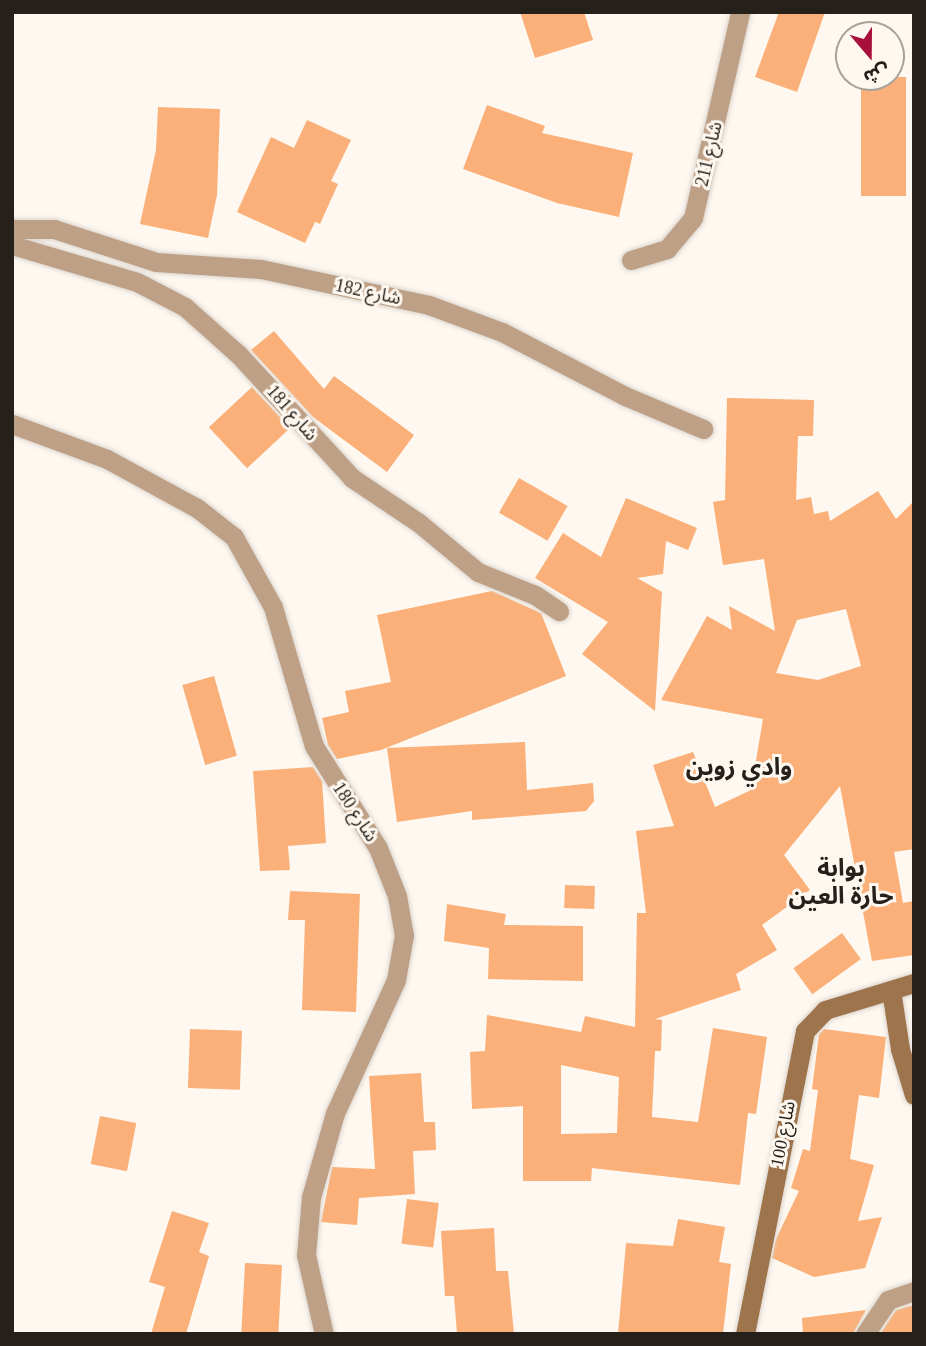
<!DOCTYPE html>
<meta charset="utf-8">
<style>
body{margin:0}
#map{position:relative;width:926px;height:1346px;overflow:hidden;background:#fef8f1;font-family:"Times New Roman","Noto Sans Arabic",serif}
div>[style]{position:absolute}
.building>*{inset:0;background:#fab078;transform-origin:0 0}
.roads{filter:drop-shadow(0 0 2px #dbd5ce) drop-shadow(0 0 2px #dbd5ce)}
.minor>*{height:19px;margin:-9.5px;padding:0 9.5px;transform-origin:9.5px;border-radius:9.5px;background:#bda085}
.secondary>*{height:19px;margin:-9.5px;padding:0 9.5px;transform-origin:9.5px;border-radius:9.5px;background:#9e744c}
span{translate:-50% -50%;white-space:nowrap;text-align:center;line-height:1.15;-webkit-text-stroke:6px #fef8f1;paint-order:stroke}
.street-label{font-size:18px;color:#252019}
.district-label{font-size:24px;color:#252019;font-weight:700}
.frame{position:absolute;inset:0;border:14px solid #252019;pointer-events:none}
.north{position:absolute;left:835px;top:21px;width:70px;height:70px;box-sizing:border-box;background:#fef8f1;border:2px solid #a7a29b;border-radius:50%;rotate:160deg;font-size:19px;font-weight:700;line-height:28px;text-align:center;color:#252019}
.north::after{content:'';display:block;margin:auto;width:24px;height:32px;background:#a70f3c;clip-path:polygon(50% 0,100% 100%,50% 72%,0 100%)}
</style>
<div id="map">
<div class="building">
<i style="clip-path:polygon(520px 12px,584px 12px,593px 40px,535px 58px)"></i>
<i style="clip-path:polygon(779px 12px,825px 12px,797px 92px,755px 77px)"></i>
<i style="left:861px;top:77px;width:45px;height:119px"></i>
<i style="clip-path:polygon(487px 105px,545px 126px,542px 133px,633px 153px,619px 217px,557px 203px,463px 169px)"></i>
<i style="clip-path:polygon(158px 107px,220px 109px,217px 195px,208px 238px,140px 224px,156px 150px)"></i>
<i style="clip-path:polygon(307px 120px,351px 140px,331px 181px,338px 184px,320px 224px,315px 222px,305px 243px,237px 212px,271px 137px,294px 148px)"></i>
<i style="clip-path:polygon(274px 331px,324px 389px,334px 376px,414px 435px,387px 472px,313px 417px,251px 350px)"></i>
<i style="left:252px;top:387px;width:56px;height:59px;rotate:47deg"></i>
<i style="clip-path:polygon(evenodd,727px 398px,814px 400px,813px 436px,798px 436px,796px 500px,811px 497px,814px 514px,828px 511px,830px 521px,878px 491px,896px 519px,914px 501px,914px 849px,894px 852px,903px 903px,914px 901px,914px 955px,872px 961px,840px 786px,784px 855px,810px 890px,762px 925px,777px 950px,736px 974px,741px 990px,655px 1019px,662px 1020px,661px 1051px,655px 1051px,652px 1117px,698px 1122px,713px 1028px,767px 1037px,756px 1114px,748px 1113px,740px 1185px,592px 1168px,591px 1181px,523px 1181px,523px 1106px,472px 1109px,470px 1052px,485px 1051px,487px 1015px,581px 1032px,585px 1016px,635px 1027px,637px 913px,646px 913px,636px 831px,674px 826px,653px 765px,693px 752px,715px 807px,751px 790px,763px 719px,661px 700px,707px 616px,732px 630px,729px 606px,775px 631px,764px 559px,723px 565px,713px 502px,725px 500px,727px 398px,846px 609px,861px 666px,818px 680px,776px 673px,797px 620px,846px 609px,727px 398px,561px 1065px,619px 1077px,617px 1133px,561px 1134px,561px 1065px)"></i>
<i style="left:519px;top:478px;width:56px;height:40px;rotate:30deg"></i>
<i style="clip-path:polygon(626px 498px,697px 528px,688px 550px,666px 541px,663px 574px,637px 578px,662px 592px,655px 711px,582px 654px,608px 622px,535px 578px,563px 533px,601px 557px)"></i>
<i style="clip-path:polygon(492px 591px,541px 613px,566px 676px,381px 750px,337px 759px,328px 745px,322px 718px,349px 712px,345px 691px,391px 682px,377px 615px)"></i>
<i style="left:214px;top:676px;width:83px;height:33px;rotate:74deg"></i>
<i style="clip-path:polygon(525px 742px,527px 790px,593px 783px,594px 801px,586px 811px,472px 820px,472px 811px,397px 822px,387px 748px)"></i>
<i style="clip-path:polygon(313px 767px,322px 781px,326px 843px,288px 846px,290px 870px,260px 871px,253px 771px)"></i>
<i style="left:565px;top:885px;width:30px;height:23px;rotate:2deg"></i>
<i style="clip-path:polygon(290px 891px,360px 894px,356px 1012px,302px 1010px,305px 920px,288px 920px)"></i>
<i style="clip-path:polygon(447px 904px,506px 914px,504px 925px,583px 926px,583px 981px,488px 979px,489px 948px,444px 941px)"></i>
<i style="left:842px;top:933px;width:32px;height:60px;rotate:54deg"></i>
<i style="left:190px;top:1029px;width:52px;height:59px;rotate:2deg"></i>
<i style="clip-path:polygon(824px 1029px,886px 1037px,879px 1098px,859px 1095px,850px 1159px,874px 1165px,858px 1221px,882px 1217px,865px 1268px,814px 1277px,772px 1258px,776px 1239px,799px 1191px,791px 1188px,803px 1149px,810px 1151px,818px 1090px,812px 1089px,819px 1034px)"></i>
<i style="clip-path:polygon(421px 1073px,424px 1122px,435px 1122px,436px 1150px,413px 1151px,415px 1194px,359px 1198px,357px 1225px,321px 1222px,332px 1167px,375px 1169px,369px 1076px)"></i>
<i style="left:100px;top:1116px;width:37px;height:49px;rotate:11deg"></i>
<i style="left:407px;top:1199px;width:32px;height:45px;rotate:7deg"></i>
<i style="clip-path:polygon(172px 1211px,209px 1223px,199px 1252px,209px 1256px,186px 1334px,151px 1334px,165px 1287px,149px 1282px)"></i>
<i style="clip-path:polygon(678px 1219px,725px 1227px,719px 1262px,731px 1264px,723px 1334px,618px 1334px,626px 1243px,673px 1246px)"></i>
<i style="clip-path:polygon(494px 1228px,496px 1271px,508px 1271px,514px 1334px,457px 1334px,454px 1296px,445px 1296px,441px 1231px)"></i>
<i style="left:245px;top:1263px;width:37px;height:71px;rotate:3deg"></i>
<i style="clip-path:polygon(914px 1305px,914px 1334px,880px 1334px,896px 1310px)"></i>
<i style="clip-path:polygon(866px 1310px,853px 1334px,803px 1334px,802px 1318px)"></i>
</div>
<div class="roads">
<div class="minor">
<i style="left:12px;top:229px;width:42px"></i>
<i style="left:54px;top:229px;width:107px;rotate:17.9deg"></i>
<i style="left:156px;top:262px;width:105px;rotate:3.8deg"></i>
<i style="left:261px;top:269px;width:172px;rotate:12.1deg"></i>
<i style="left:429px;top:305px;width:78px;rotate:20.3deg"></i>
<i style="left:502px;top:332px;width:139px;rotate:27.5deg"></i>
<i style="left:625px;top:396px;width:85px;rotate:22.9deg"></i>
<i style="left:12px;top:245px;width:130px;rotate:16.5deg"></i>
<i style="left:137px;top:282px;width:54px;rotate:27.5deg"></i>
<i style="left:185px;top:307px;width:72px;rotate:41.6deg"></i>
<i style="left:239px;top:355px;width:167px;rotate:47.4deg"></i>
<i style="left:352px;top:478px;width:81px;rotate:33.9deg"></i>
<i style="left:419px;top:523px;width:77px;rotate:39.7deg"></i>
<i style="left:478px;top:572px;width:61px;rotate:22deg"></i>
<i style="left:535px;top:595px;width:29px;rotate:34deg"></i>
<i style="left:631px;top:260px;width:38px;rotate:-17deg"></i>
<i style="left:667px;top:249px;width:40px;rotate:-50deg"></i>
<i style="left:693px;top:218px;width:211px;rotate:-77.1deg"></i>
<i style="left:12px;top:424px;width:101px;rotate:20.2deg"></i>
<i style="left:107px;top:459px;width:102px;rotate:28.6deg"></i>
<i style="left:197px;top:508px;width:47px;rotate:38.1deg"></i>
<i style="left:234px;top:537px;width:80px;rotate:60.9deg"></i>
<i style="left:273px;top:607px;width:145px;rotate:73.6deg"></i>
<i style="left:314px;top:746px;width:120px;rotate:57.9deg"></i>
<i style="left:378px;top:848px;width:52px;rotate:68.4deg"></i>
<i style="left:397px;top:896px;width:40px;rotate:80deg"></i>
<i style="left:404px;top:935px;width:46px;rotate:100.1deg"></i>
<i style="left:396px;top:980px;width:146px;rotate:114.6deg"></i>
<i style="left:335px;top:1113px;width:87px;rotate:105.9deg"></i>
<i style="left:311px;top:1197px;width:58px;rotate:94.9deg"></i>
<i style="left:306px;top:1255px;width:81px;rotate:77.2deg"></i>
<i style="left:865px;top:1334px;width:41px;rotate:-55.9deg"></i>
<i style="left:888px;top:1300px;width:28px;rotate:-19deg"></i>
</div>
<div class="secondary">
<i style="left:891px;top:990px;width:60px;rotate:81.3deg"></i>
<i style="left:900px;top:1049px;width:48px;rotate:73.1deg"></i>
<i style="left:745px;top:1334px;width:309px;rotate:-78.8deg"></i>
<i style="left:805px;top:1031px;width:29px;rotate:-46deg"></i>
<i style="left:825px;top:1010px;width:93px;rotate:-16.9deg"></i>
</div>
</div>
<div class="street-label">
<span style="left:709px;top:154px;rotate:-77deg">شارع 211</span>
<span style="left:368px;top:292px;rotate:12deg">شارع 182</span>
<span style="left:292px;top:413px;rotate:49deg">شارع 181</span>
<span style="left:355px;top:812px;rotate:57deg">شارع 180</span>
<span style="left:783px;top:1134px;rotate:-79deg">شارع 100</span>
</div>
<div class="district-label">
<span style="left:739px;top:768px">وادي زوين</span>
<span style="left:841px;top:883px">بوابة<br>حارة العين</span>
</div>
<div class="frame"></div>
<div class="north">ش</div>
</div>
